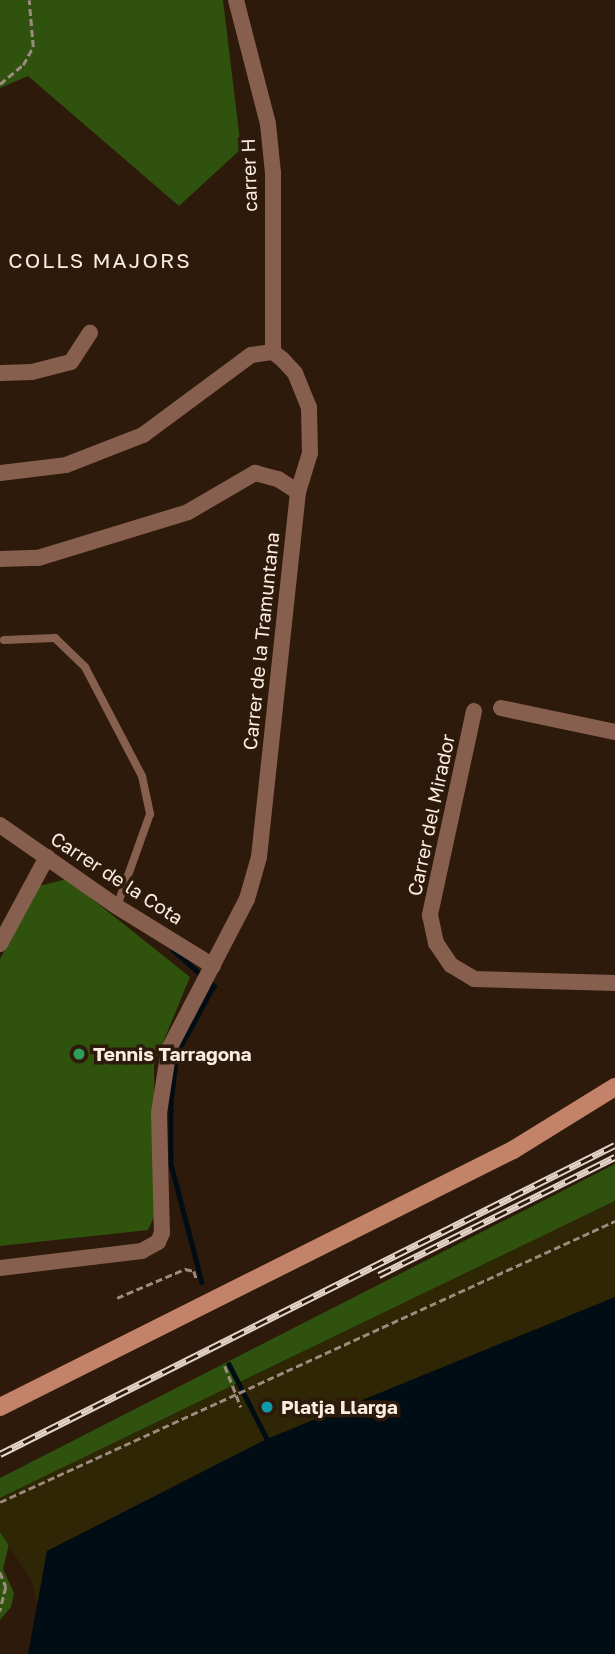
<!DOCTYPE html>
<style>
body{margin:0}
#map{position:relative;width:615px;height:1654px;overflow:hidden;background:#2e1a0b;font-family:"Golos Text",sans-serif}
div>[style]{position:absolute}
.green>*{inset:0;background:#2f530d}
.forest>*{inset:0;background:#2f530e}
.sand>*{inset:0;background:#2e2605}
.water>*{inset:0;background:#010d14}
.stream>*{height:4.5px;margin:-2.25px;padding:0 2.25px;transform-origin:2.25px;border-radius:2.25px;background:#010d14}
.path>*{height:2.5px;margin-top:-1.25px;transform-origin:0;background:repeating-linear-gradient(90deg,#9c8b7e 0 7px,transparent 0 10.5px)}
.lane>*{height:8px;margin:-4px;padding:0 4px;transform-origin:4px;border-radius:4px;background:#875f4f}
.street>*{height:16px;margin:-8px;padding:0 8px;transform-origin:8px;border-radius:8px;background:#875f4f}
.secondary>*{height:18px;margin:-9px;padding:0 9px;transform-origin:9px;border-radius:9px;background:#c38369}
.rail>*{height:7px;margin-top:-3.5px;transform-origin:0;background:repeating-linear-gradient(90deg,#2e1a0b 0 13px,#e3d4c9 0 26px);box-sizing:border-box;border-block:2px solid #e3d4c9}
.dots>*{width:19px;height:19px;translate:-50% -50%;box-sizing:border-box;border:4px solid #2e1a0b;border-radius:50%}
span{translate:-50% -50%;white-space:nowrap;text-align:center;line-height:1.15;-webkit-text-stroke:7px #2e1a0b;paint-order:stroke}
.street-label{font-size:19px;color:#fbece2}
.poi-label{font-size:19px;color:#fbece2;font-weight:700}
.left{translate:0 -50%;text-align:left}
.neighbourhood-label{font-size:21px;color:#fbece2;letter-spacing:2px}
</style>
<div id="map">
<div class="green">
<i style="clip-path:polygon(67px 879px,190px 977px,154px 1064px,156px 1213px,148px 1230px,0 1246px,0 959px,39px 886px)"></i>
</div>
<div class="forest">
<i style="clip-path:polygon(0 0,223px 0,241px 149px,179px 206px,28px 76px,0 88px)"></i>
<i style="clip-path:polygon(615px 1164px,615px 1201px,0 1498px,0 1478px)"></i>
<i style="clip-path:polygon(0 1532px,9px 1544px,3px 1569px,14px 1593px,11px 1607px,0 1620px)"></i>
</div>
<div class="sand">
<i style="clip-path:polygon(615px 1201px,615px 1297px,267px 1439px,47px 1551px,39px 1612px,32px 1581px,0 1532px,0 1498px)"></i>
</div>
<div class="water">
<i style="clip-path:polygon(615px 1297px,615px 1654px,28px 1654px,47px 1551px,267px 1439px)"></i>
</div>
<div class="stream">
<i style="left:173px;top:950px;width:55px;rotate:41.3deg"></i>
<i style="left:214px;top:986px;width:77px;rotate:118.6deg"></i>
<i style="left:177px;top:1054px;width:49px;rotate:97deg"></i>
<i style="left:171px;top:1103px;width:61px;rotate:90deg"></i>
<i style="left:171px;top:1164px;width:122px;rotate:75.3deg"></i>
<i style="left:229px;top:1364px;width:84px;rotate:63.1deg"></i>
</div>
<div class="path">
<i style="left:0;top:84px;width:30px;rotate:-40deg"></i>
<i style="left:23px;top:65px;width:21px;rotate:-61deg"></i>
<i style="left:33px;top:47px;width:47px;rotate:-94.9deg"></i>
<i style="left:117px;top:1298px;width:74px;rotate:-23.1deg"></i>
<i style="left:185px;top:1269px;width:9px;rotate:13deg"></i>
<i style="left:194px;top:1271px;width:10px;rotate:73deg"></i>
<i style="left:225px;top:1366px;width:44px;rotate:68.7deg"></i>
<i style="left:0;top:1502px;width:676px;rotate:-24.56deg"></i>
<i style="left:0;top:1572px;width:16px;rotate:68deg"></i>
<i style="left:6px;top:1587px;width:25px;rotate:104deg"></i>
</div>
<div class="lane">
<i style="left:4px;top:640px;width:51px;rotate:-2.2deg"></i>
<i style="left:55px;top:638px;width:42px;rotate:44deg"></i>
<i style="left:85px;top:667px;width:123px;rotate:62.4deg"></i>
<i style="left:142px;top:776px;width:39px;rotate:78deg"></i>
<i style="left:150px;top:814px;width:98px;rotate:109.7deg"></i>
</div>
<div class="street">
<i style="left:236px;top:0;width:128px;rotate:75.5deg"></i>
<i style="left:268px;top:124px;width:49px;rotate:84.2deg"></i>
<i style="left:273px;top:173px;width:179px;rotate:90deg"></i>
<i style="left:0;top:373px;width:32px;rotate:-2deg"></i>
<i style="left:32px;top:372px;width:40px;rotate:-14.4deg"></i>
<i style="left:71px;top:362px;width:35px;rotate:-57deg"></i>
<i style="left:0;top:473px;width:66px;rotate:-6.9deg"></i>
<i style="left:66px;top:465px;width:83px;rotate:-21.3deg"></i>
<i style="left:143px;top:435px;width:134px;rotate:-36.5deg"></i>
<i style="left:251px;top:355px;width:22px;rotate:-8deg"></i>
<i style="left:273px;top:352px;width:11px;rotate:38deg"></i>
<i style="left:282px;top:359px;width:19px;rotate:47deg"></i>
<i style="left:295px;top:373px;width:37px;rotate:68deg"></i>
<i style="left:309px;top:407px;width:46px;rotate:88.8deg"></i>
<i style="left:310px;top:453px;width:41px;rotate:107.1deg"></i>
<i style="left:298px;top:492px;width:367px;rotate:96.1deg"></i>
<i style="left:259px;top:857px;width:44px;rotate:105.9deg"></i>
<i style="left:247px;top:899px;width:169px;rotate:117.5deg"></i>
<i style="left:169px;top:1049px;width:65px;rotate:98.9deg"></i>
<i style="left:159px;top:1113px;width:120px;rotate:88.6deg"></i>
<i style="left:162px;top:1233px;width:10px;rotate:114deg"></i>
<i style="left:158px;top:1242px;width:18px;rotate:151deg"></i>
<i style="left:142px;top:1251px;width:143px;rotate:173.2deg"></i>
<i style="left:0;top:559px;width:38px;rotate:-2deg"></i>
<i style="left:38px;top:558px;width:157px;rotate:-17deg"></i>
<i style="left:188px;top:512px;width:78px;rotate:-30.2deg"></i>
<i style="left:255px;top:473px;width:24px;rotate:15deg"></i>
<i style="left:278px;top:479px;width:24px;rotate:33deg"></i>
<i style="left:501px;top:708px;width:116px;rotate:11.9deg"></i>
<i style="left:474px;top:711px;width:209px;rotate:102.2deg"></i>
<i style="left:430px;top:915px;width:29px;rotate:78deg"></i>
<i style="left:436px;top:943px;width:27px;rotate:56deg"></i>
<i style="left:451px;top:965px;width:27px;rotate:31deg"></i>
<i style="left:474px;top:979px;width:141px;rotate:1.6deg"></i>
<i style="left:0;top:825px;width:141px;rotate:34.9deg"></i>
<i style="left:116px;top:906px;width:114px;rotate:31.7deg"></i>
<i style="left:0;top:944px;width:99px;rotate:-61.6deg"></i>
</div>
<div class="secondary">
<i style="left:0;top:1407px;width:574px;rotate:-26.61deg"></i>
<i style="left:513px;top:1150px;width:120px;rotate:-31.7deg"></i>
</div>
<div class="rail">
<i style="left:379px;top:1275px;width:264px;rotate:-26.6deg"></i>
<i style="left:0;top:1454px;width:688px;rotate:-26.68deg"></i>
</div>
<div class="dots">
<i style="left:79px;top:1054px;background:#2e9e5b"></i>
<i style="left:267px;top:1407px;background:#0f9aa8"></i>
</div>
<div class="street-label">
<span style="left:249px;top:175px;rotate:-92deg">carrer H</span>
<span style="left:261px;top:641px;rotate:-84deg">Carrer de la Tramuntana</span>
<span style="left:431px;top:815px;rotate:-78deg">Carrer del Mirador</span>
<span style="left:117px;top:878px;rotate:33deg">Carrer de la Cota</span>
</div>
<div class="poi-label">
<span class="left" style="left:93px;top:1054px">Tennis Tarragona</span>
<span class="left" style="left:281px;top:1407px">Platja Llarga</span>
</div>
<div class="neighbourhood-label">
<span style="left:100px;top:260px">COLLS MAJORS</span>
</div>
</div>
